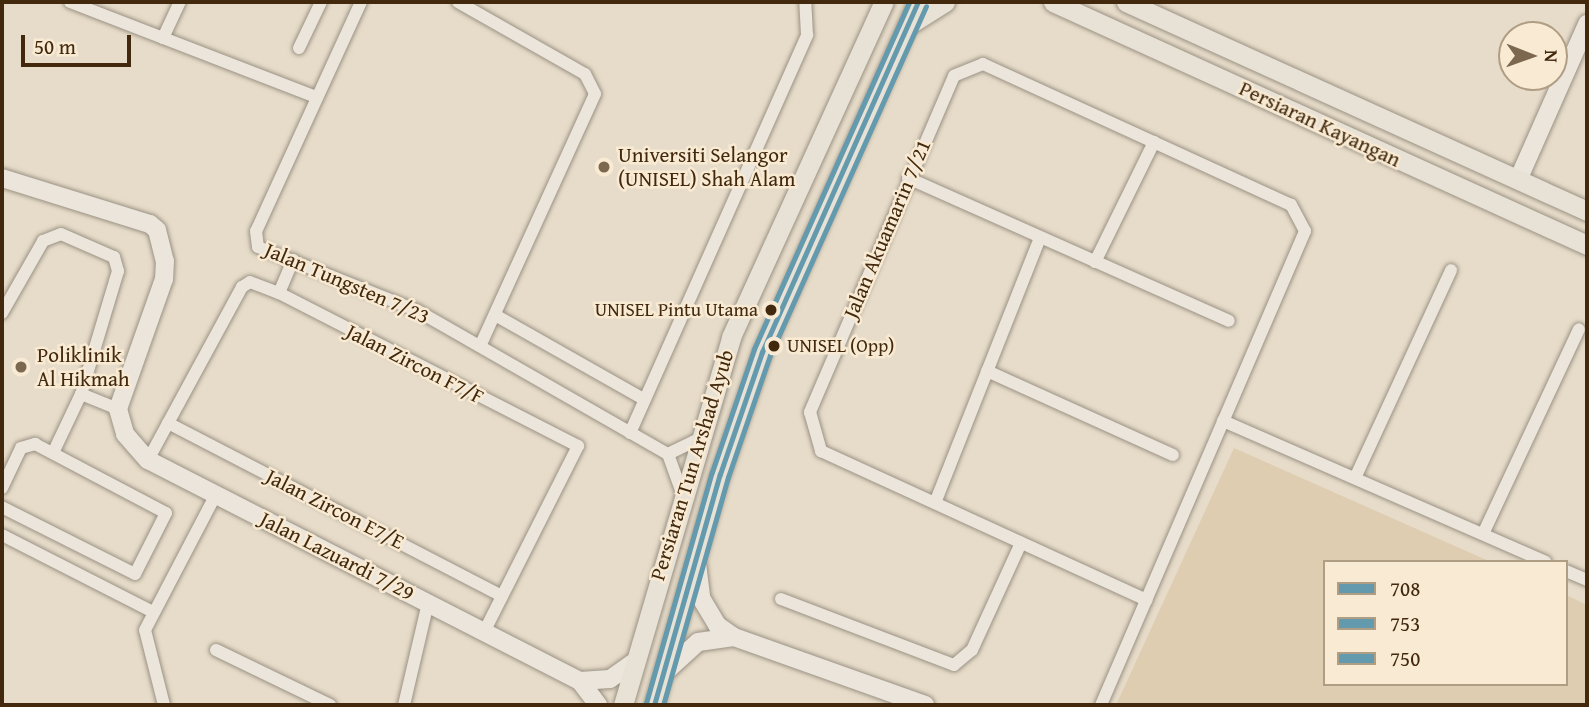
<!DOCTYPE html>
<style>
body{margin:0}
#map{position:relative;width:1589px;height:707px;overflow:hidden;background:#e7dcc9;font-family:"Gentium Book Plus",serif}
div>[style]{position:absolute}
.green>*{inset:0;background:#decdb1}
.roads{filter:drop-shadow(0 0 2px #9b9284) drop-shadow(0 0 2px #9b9284)}
.street>*{height:12px;margin:-6px;padding:0 6px;transform-origin:6px;border-radius:6px;background:#ebe5dc}
.secondary>*{height:18px;margin:-9px;padding:0 9px;transform-origin:9px;border-radius:9px;background:#ebe5dc}
.primary>*{height:19px;margin:-9.5px;padding:0 9.5px;transform-origin:9.5px;border-radius:9.5px;background:#e8e1d6}
.bus-1>*{height:5px;margin:-2.5px;padding:0 2.5px;transform-origin:2.5px;border-radius:2.5px;background:#639aae}
.bus-2>*{height:5px;margin:-2.5px;padding:0 2.5px;transform-origin:2.5px;border-radius:2.5px;background:#639aae}
.bus-3>*{height:5px;margin:-2.5px;padding:0 2.5px;transform-origin:2.5px;border-radius:2.5px;background:#639aae}
.dots>*{width:19px;height:19px;translate:-50% -50%;box-sizing:border-box;border:4px solid #f8ead3;border-radius:50%}
span{translate:-50% -50%;white-space:nowrap;text-align:center;line-height:1.15;-webkit-text-stroke:5px #f8ead3;paint-order:stroke}
.bus-label{font-size:19px;color:#42290e}
.right{translate:-100% -50%;text-align:right}
.left{translate:0 -50%;text-align:left}
.street-label{font-size:21px;color:#42290e}
.poi-label{font-size:21px;color:#42290e}
.frame{position:absolute;inset:0;border:4px solid #42290e;pointer-events:none}
.legend{position:absolute;left:1323px;top:560px;width:245px;height:126px;box-sizing:border-box;background:#f8ead3;border:2px solid #af9d84;margin:0;padding:9px 12px;list-style:none;font-size:21px;color:#42290e}
.legend li{display:flex;align-items:center;gap:14px;height:35px}
.legend b{width:35px;border:2px solid #af9d84}
.north{position:absolute;left:1498px;top:21px;width:70px;height:70px;box-sizing:border-box;background:#f8ead3;border:2px solid #af9d84;border-radius:50%;rotate:91deg;font-size:19px;font-weight:700;line-height:28px;text-align:center;color:#42290e}
.north::after{content:'';display:block;margin:auto;width:24px;height:32px;background:#7c684f;clip-path:polygon(50% 0,100% 100%,50% 72%,0 100%)}
.scale{position:absolute;left:21px;top:35px;width:110px;height:32px;box-sizing:border-box;border:4px solid #42290e;border-top:0;padding-left:9px;font-size:21px;line-height:24px;white-space:nowrap;color:#42290e;-webkit-text-stroke:5px #f8ead3;paint-order:stroke}
</style>
<div id="map">
<div class="green">
<i style="clip-path:polygon(1234px 448px,1491px 562px,1325px 562px,1325px 684px,1566px 684px,1566px 595px,1587px 605px,1587px 705px,1116px 705px)"></i>
</div>
<div class="roads">
<div class="street">
<i style="left:70px;top:2px;width:264px;rotate:21.1deg"></i>
<i style="left:361px;top:2px;width:252px;rotate:114.6deg"></i>
<i style="left:256px;top:231px;width:16px;rotate:83deg"></i>
<i style="left:258px;top:247px;width:172px;rotate:21.8deg"></i>
<i style="left:418px;top:311px;width:288px;rotate:29.8deg"></i>
<i style="left:668px;top:454px;width:41px;rotate:70.3deg"></i>
<i style="left:458px;top:2px;width:146px;rotate:29.6deg"></i>
<i style="left:585px;top:74px;width:22px;rotate:63deg"></i>
<i style="left:595px;top:94px;width:277px;rotate:114.5deg"></i>
<i style="left:163px;top:38px;width:40px;rotate:-65deg"></i>
<i style="left:299px;top:48px;width:51px;rotate:-64.4deg"></i>
<i style="left:908px;top:178px;width:351px;rotate:24deg"></i>
<i style="left:1095px;top:262px;width:134px;rotate:-63.8deg"></i>
<i style="left:279px;top:293px;width:36px;rotate:-67deg"></i>
<i style="left:2px;top:313px;width:83px;rotate:-60.3deg"></i>
<i style="left:43px;top:241px;width:19px;rotate:-21deg"></i>
<i style="left:61px;top:234px;width:58px;rotate:23.5deg"></i>
<i style="left:114px;top:257px;width:15px;rotate:74deg"></i>
<i style="left:118px;top:271px;width:128px;rotate:106.7deg"></i>
<i style="left:81px;top:394px;width:65px;rotate:115.4deg"></i>
<i style="left:495px;top:315px;width:172px;rotate:29.5deg"></i>
<i style="left:987px;top:371px;width:204px;rotate:24.3deg"></i>
<i style="left:81px;top:394px;width:40px;rotate:22deg"></i>
<i style="left:1223px;top:421px;width:352px;rotate:23.6deg"></i>
<i style="left:168px;top:423px;width:376px;rotate:27.4deg"></i>
<i style="left:630px;top:433px;width:436px;rotate:-66deg"></i>
<i style="left:807px;top:35px;width:33px;rotate:-93deg"></i>
<i style="left:668px;top:454px;width:34px;rotate:-26deg"></i>
<i style="left:148px;top:460px;width:197px;rotate:-61.5deg"></i>
<i style="left:242px;top:287px;width:9px;rotate:-32deg"></i>
<i style="left:250px;top:282px;width:31px;rotate:21deg"></i>
<i style="left:279px;top:293px;width:336px;rotate:27.1deg"></i>
<i style="left:578px;top:446px;width:208px;rotate:116.8deg"></i>
<i style="left:1355px;top:478px;width:229px;rotate:-65.2deg"></i>
<i style="left:2px;top:488px;width:44px;rotate:-64.6deg"></i>
<i style="left:21px;top:448px;width:15px;rotate:-16deg"></i>
<i style="left:35px;top:444px;width:148px;rotate:27.8deg"></i>
<i style="left:166px;top:513px;width:68px;rotate:116.9deg"></i>
<i style="left:135px;top:574px;width:149px;rotate:-153.3deg"></i>
<i style="left:935px;top:503px;width:285px;rotate:-68.4deg"></i>
<i style="left:1483px;top:534px;width:226px;rotate:-64.9deg"></i>
<i style="left:2px;top:535px;width:169px;rotate:27deg"></i>
<i style="left:1566px;top:571px;width:23px;rotate:23deg"></i>
<i style="left:781px;top:599px;width:185px;rotate:20.9deg"></i>
<i style="left:954px;top:665px;width:23px;rotate:-40deg"></i>
<i style="left:972px;top:650px;width:118px;rotate:-65.4deg"></i>
<i style="left:216px;top:650px;width:127px;rotate:25.8deg"></i>
<i style="left:164px;top:705px;width:77px;rotate:-104.2deg"></i>
<i style="left:145px;top:630px;width:153px;rotate:-62.4deg"></i>
<i style="left:404px;top:705px;width:105px;rotate:-76.8deg"></i>
<i style="left:1101px;top:705px;width:516px;rotate:-66.71deg"></i>
<i style="left:1305px;top:231px;width:30px;rotate:-118deg"></i>
<i style="left:1291px;top:205px;width:339px;rotate:-155.4deg"></i>
<i style="left:983px;top:64px;width:31px;rotate:158deg"></i>
<i style="left:954px;top:76px;width:366px;rotate:113.2deg"></i>
<i style="left:810px;top:412px;width:41px;rotate:74.2deg"></i>
<i style="left:821px;top:451px;width:358px;rotate:24.6deg"></i>
</div>
<div class="secondary">
<i style="left:2px;top:178px;width:155px;rotate:17.3deg"></i>
<i style="left:150px;top:224px;width:9px;rotate:41deg"></i>
<i style="left:157px;top:230px;width:32px;rotate:76deg"></i>
<i style="left:165px;top:261px;width:18px;rotate:93deg"></i>
<i style="left:164px;top:279px;width:138px;rotate:109.5deg"></i>
<i style="left:118px;top:409px;width:26px;rotate:74deg"></i>
<i style="left:125px;top:434px;width:35px;rotate:49deg"></i>
<i style="left:148px;top:460px;width:485px;rotate:27.1deg"></i>
<i style="left:580px;top:681px;width:30px;rotate:53deg"></i>
<i style="left:1518px;top:180px;width:171px;rotate:-66.1deg"></i>
<i style="left:697px;top:563px;width:35px;rotate:83deg"></i>
<i style="left:701px;top:598px;width:31px;rotate:59deg"></i>
<i style="left:717px;top:625px;width:21px;rotate:35deg"></i>
<i style="left:663px;top:674px;width:47px;rotate:-42.4deg"></i>
<i style="left:698px;top:642px;width:36px;rotate:-8deg"></i>
<i style="left:734px;top:637px;width:203px;rotate:19.6deg"></i>
<i style="left:580px;top:681px;width:30px;rotate:-4deg"></i>
<i style="left:610px;top:679px;width:32px;rotate:-35deg"></i>
</div>
<div class="primary">
<i style="left:1053px;top:2px;width:587px;rotate:24.47deg"></i>
<i style="left:1126px;top:2px;width:506px;rotate:24.39deg"></i>
<i style="left:907px;top:26px;width:45px;rotate:-32.3deg"></i>
<i style="left:623px;top:705px;width:384px;rotate:-73.6deg"></i>
<i style="left:731px;top:337px;width:368px;rotate:-65.5deg"></i>
<i style="left:654px;top:705px;width:240px;rotate:-74.1deg"></i>
<i style="left:720px;top:474px;width:129px;rotate:-71deg"></i>
<i style="left:762px;top:352px;width:383px;rotate:-66deg"></i>
</div>
</div>
<div class="bus-1">
<i style="left:654px;top:705px;width:240px;rotate:-74.1deg"></i>
<i style="left:720px;top:474px;width:129px;rotate:-71deg"></i>
<i style="left:762px;top:352px;width:383px;rotate:-66deg"></i>
</div>
<div class="bus-2">
<i style="left:663px;top:705px;width:237px;rotate:-74.1deg"></i>
<i style="left:728px;top:477px;width:129px;rotate:-71deg"></i>
<i style="left:770px;top:355px;width:382px;rotate:-65.9deg"></i>
</div>
<div class="bus-3">
<i style="left:646px;top:703px;width:240px;rotate:-74.1deg"></i>
<i style="left:712px;top:472px;width:130px;rotate:-71.1deg"></i>
<i style="left:754px;top:349px;width:380px;rotate:-65.9deg"></i>
</div>
<div class="dots">
<i style="left:604px;top:167px;background:#7c684f"></i>
<i style="left:771px;top:310px;background:#42290e"></i>
<i style="left:774px;top:346px;background:#42290e"></i>
<i style="left:21px;top:367px;background:#7c684f"></i>
</div>
<div class="bus-label">
<span class="right" style="left:758px;top:310px">UNISEL Pintu Utama</span>
<span class="left" style="left:787px;top:346px">UNISEL (Opp)</span>
</div>
<div class="street-label">
<span style="left:1320px;top:124px;rotate:25deg">Persiaran Kayangan</span>
<span style="left:887px;top:229px;rotate:-67deg">Jalan Akuamarin 7/21</span>
<span style="left:347px;top:283px;rotate:23deg">Jalan Tungsten 7/23</span>
<span style="left:415px;top:364px;rotate:27deg">Jalan Zircon F7/F</span>
<span style="left:692px;top:465px;rotate:-73deg">Persiaran Tun Arshad Ayub</span>
<span style="left:335px;top:509px;rotate:27deg">Jalan Zircon E7/E</span>
<span style="left:337px;top:556px;rotate:27deg">Jalan Lazuardi 7/29</span>
</div>
<div class="poi-label">
<span class="left" style="left:618px;top:167px">Universiti Selangor<br>(UNISEL) Shah Alam</span>
<span class="left" style="left:37px;top:367px">Poliklinik<br>Al Hikmah</span>
</div>
<div class="frame"></div>
<ul class="legend">
<li><b style="height:9px;background:#639aae"></b>708</li>
<li><b style="height:9px;background:#639aae"></b>753</li>
<li><b style="height:9px;background:#639aae"></b>750</li>
</ul>
<div class="north">N</div>
<div class="scale">50 m</div>
</div>
